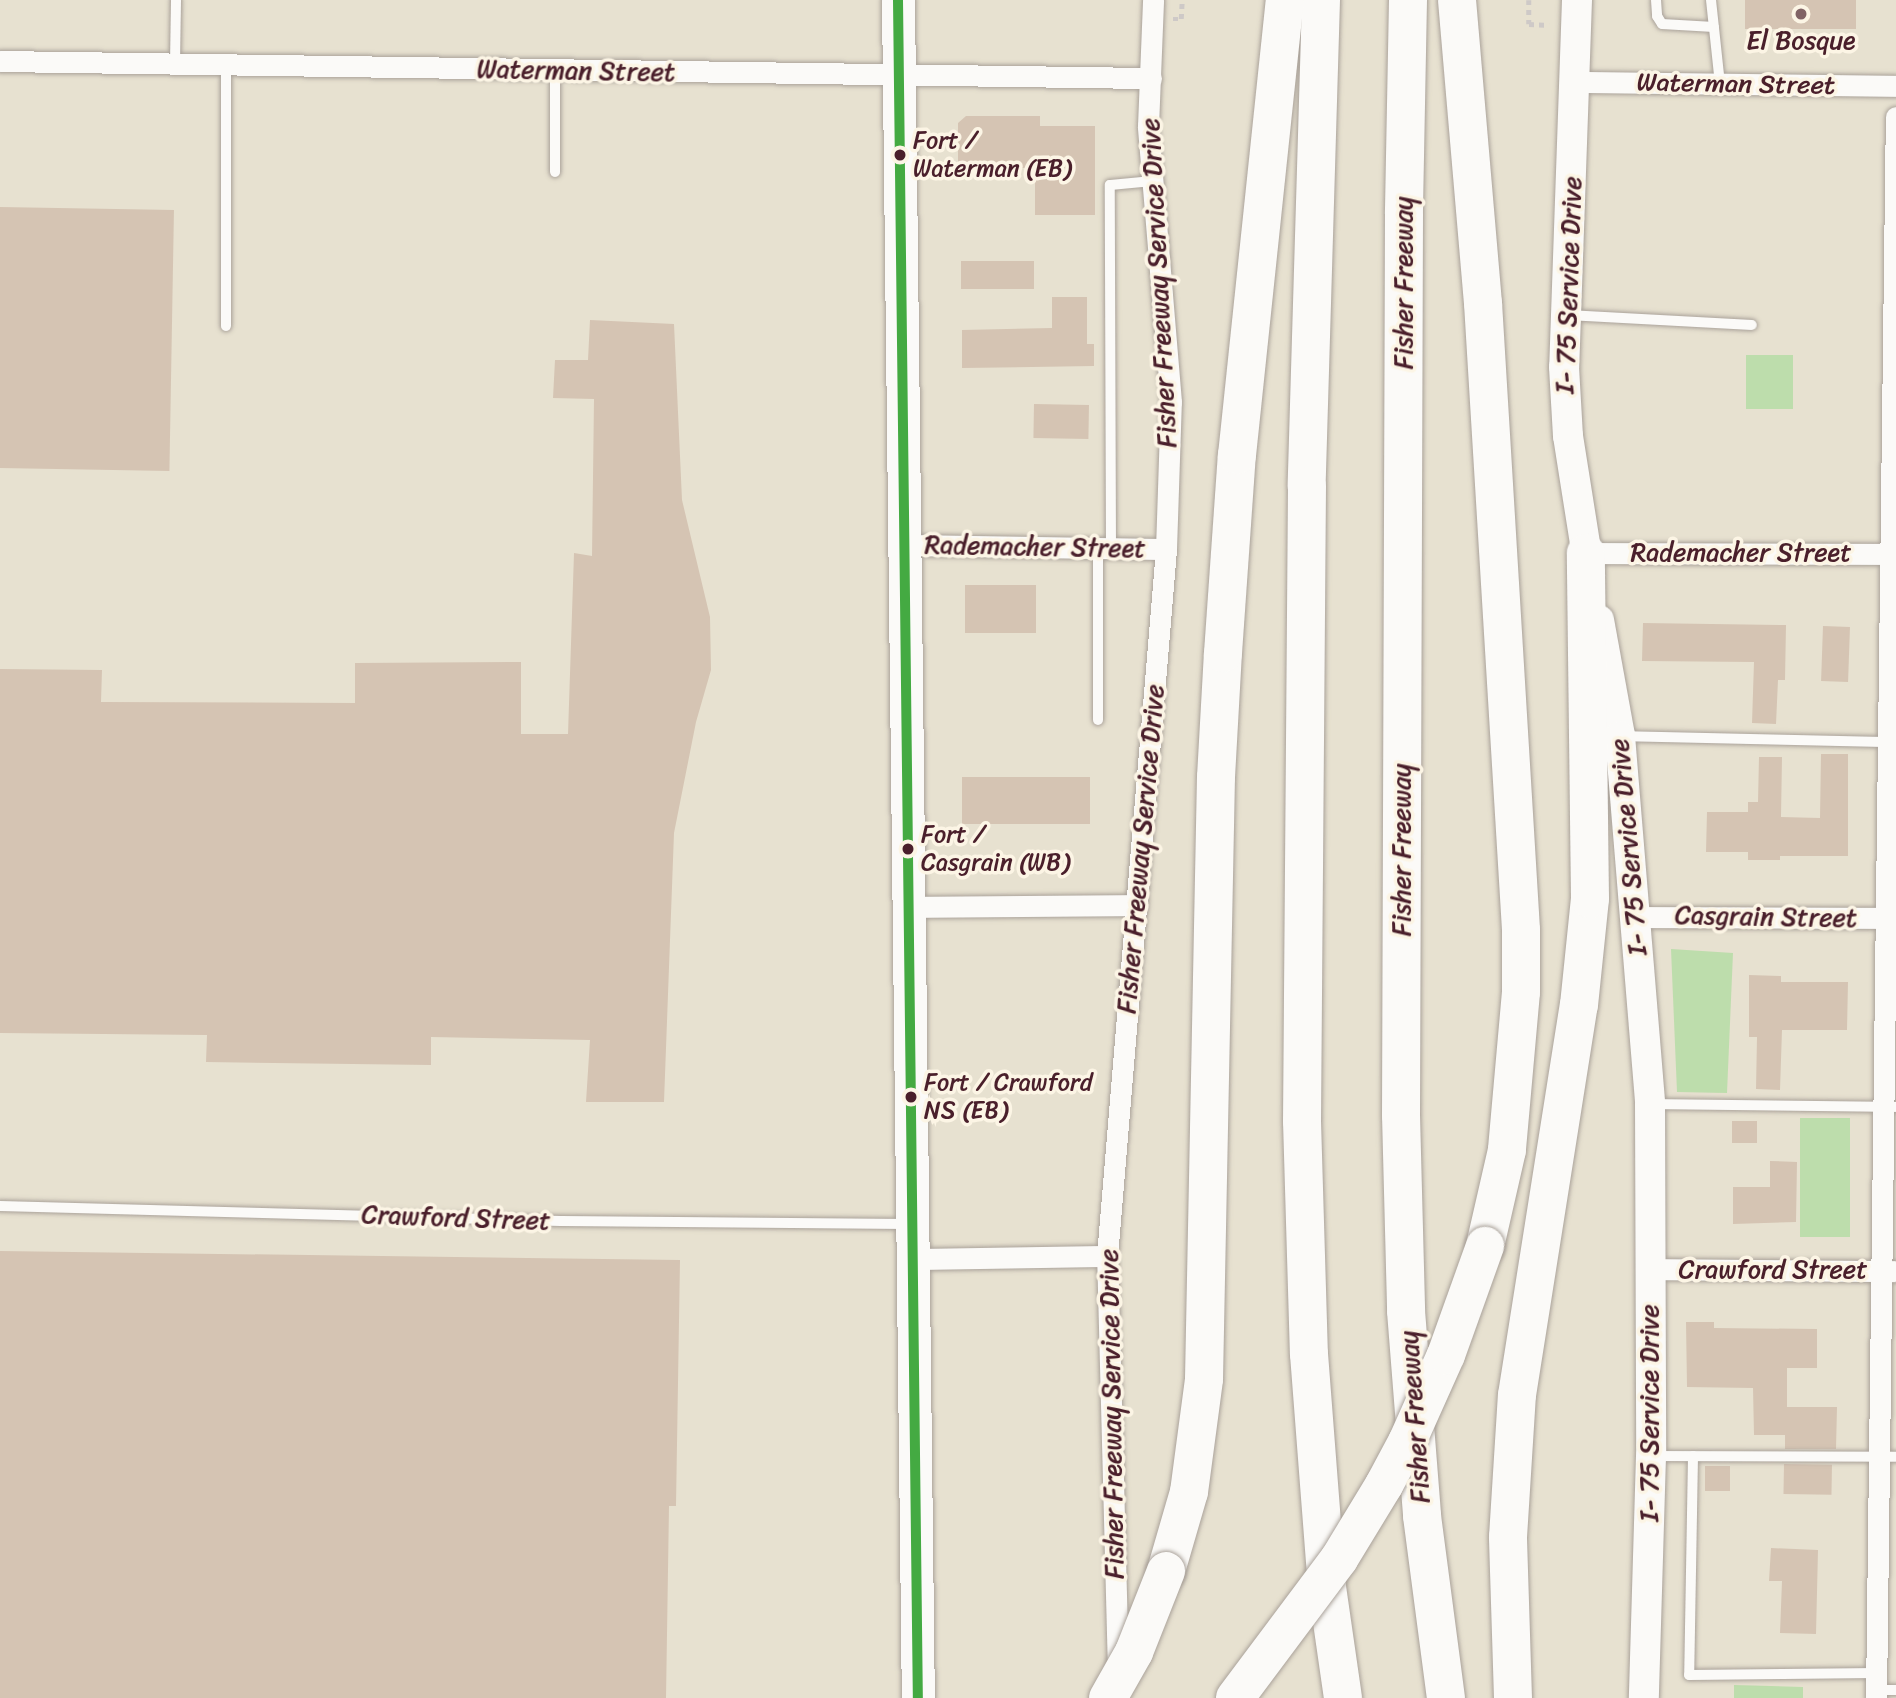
<!DOCTYPE html>
<style>
body{margin:0}
#map{position:relative;width:1896px;height:1698px;overflow:hidden;background:#e7e1d0;font-family:Sriracha,sans-serif}
div>[style]{position:absolute}
.green>*{inset:0;background:#bdddac;transform-origin:0 0}
.building>*{inset:0;background:#d5c4b3;transform-origin:0 0}
.path>*{height:4.5px;margin-top:-2.25px;transform-origin:0;background:repeating-linear-gradient(90deg,#cec9c7 0 5px,transparent 0 10px)}
.roads{filter:drop-shadow(0 0 2px #aaa29a) drop-shadow(0 0 2px #aaa29a)}
.service>*{height:10px;margin:-5px;padding:0 5px;transform-origin:5px;border-radius:5px;background:#fbfaf8}
.minor>*{height:21px;margin:-10.5px;padding:0 10.5px;transform-origin:10.5px;border-radius:10.5px;background:#fbfaf8}
.secondary>*{height:30px;margin:-15px;padding:0 15px;transform-origin:15px;border-radius:15px;background:#fbfaf8}
.primary>*{height:33px;margin:-16.5px;padding:0 16.5px;transform-origin:16.5px;border-radius:16.5px;background:#fbfaf8}
.motorway>*{height:38px;margin:-19px;padding:0 19px;transform-origin:19px;border-radius:19px;background:#fbfaf8}
.bridges{filter:drop-shadow(0 0 2px #aaa29a) drop-shadow(0 0 2px #aaa29a)}
.motorway-bridge>*{height:38px;margin:-19px;padding:0 19px;transform-origin:19px;border-radius:19px;background:#fbfaf8}
.bus-1>*{height:10px;margin:-5px;padding:0 5px;transform-origin:5px;border-radius:5px;background:#44aa42}
.dots>*{width:19px;height:19px;translate:-50% -50%;box-sizing:border-box;border:4px solid #fcf5e5;border-radius:50%}
span{translate:-50% -50%;white-space:nowrap;text-align:center;line-height:1.15;-webkit-text-stroke:7px #fcf5e5;paint-order:stroke}
.bus-label{font-size:24px;color:#4a1f2b}
.left{translate:0 -50%;text-align:left}
.poi-label{font-size:26px;color:#4a1f2b}
.street-label{font-size:26px;color:#4a1f2b}
</style>
<div id="map">
<div class="green">
<i style="left:1746px;top:355px;width:47px;height:54px"></i>
<i style="clip-path:polygon(1671px 949px,1733px 953px,1727px 1093px,1677px 1092px)"></i>
<i style="left:1800px;top:1118px;width:50px;height:119px"></i>
<i style="clip-path:polygon(1734px 1685px,1803px 1687px,1803px 1698px,1734px 1698px)"></i>
</div>
<div class="building">
<i style="left:1745px;top:0;width:111px;height:29px"></i>
<i style="clip-path:polygon(966px 116px,1040px 116px,1040px 126px,1095px 126px,1095px 215px,1035px 215px,1035px 168px,958px 168px,958px 123px)"></i>
<i style="left:0;top:207px;width:174px;height:261px;rotate:1deg"></i>
<i style="left:1034px;top:261px;width:28px;height:73px;rotate:90deg"></i>
<i style="clip-path:polygon(1052px 297px,1087px 297px,1087px 344px,1094px 344px,1094px 366px,962px 368px,962px 330px,1052px 328px)"></i>
<i style="clip-path:polygon(590px 320px,674px 324px,682px 500px,710px 617px,711px 670px,696px 722px,674px 833px,664px 1102px,586px 1102px,590px 1040px,431px 1037px,431px 1065px,206px 1062px,207px 1035px,0 1033px,0 669px,102px 670px,101px 702px,355px 703px,355px 663px,521px 662px,521px 734px,568px 734px,574px 553px,592px 556px,594px 399px,553px 398px,555px 360px,588px 360px)"></i>
<i style="left:1034px;top:404px;width:55px;height:34px;rotate:1deg"></i>
<i style="left:965px;top:585px;width:71px;height:48px"></i>
<i style="clip-path:polygon(1643px 623px,1786px 625px,1785px 680px,1778px 680px,1776px 724px,1752px 723px,1754px 662px,1642px 661px)"></i>
<i style="left:1823px;top:626px;width:27px;height:55px;rotate:2deg"></i>
<i style="clip-path:polygon(1821px 754px,1848px 754px,1848px 856px,1780px 856px,1780px 860px,1748px 860px,1748px 852px,1706px 852px,1707px 812px,1748px 812px,1748px 802px,1758px 802px,1759px 757px,1782px 757px,1781px 817px,1820px 818px)"></i>
<i style="left:962px;top:777px;width:128px;height:47px"></i>
<i style="clip-path:polygon(1749px 975px,1781px 976px,1781px 982px,1848px 982px,1847px 1030px,1782px 1030px,1780px 1090px,1756px 1089px,1757px 1037px,1749px 1037px)"></i>
<i style="left:1732px;top:1121px;width:25px;height:22px"></i>
<i style="clip-path:polygon(1770px 1161px,1797px 1162px,1796px 1222px,1733px 1224px,1733px 1187px,1770px 1187px)"></i>
<i style="clip-path:polygon(0 1251px,680px 1260px,676px 1506px,669px 1506px,666px 1698px,0 1698px)"></i>
<i style="clip-path:polygon(1686px 1322px,1714px 1322px,1714px 1328px,1817px 1329px,1817px 1368px,1787px 1368px,1787px 1407px,1837px 1407px,1836px 1449px,1785px 1449px,1785px 1435px,1754px 1435px,1753px 1388px,1687px 1387px)"></i>
<i style="left:1784px;top:1464px;width:48px;height:30px;rotate:1deg"></i>
<i style="left:1705px;top:1466px;width:25px;height:25px"></i>
<i style="clip-path:polygon(1771px 1548px,1818px 1550px,1816px 1634px,1780px 1633px,1782px 1581px,1769px 1581px)"></i>
</div>
<div class="path">
<i style="left:1529px;top:0;width:24px;rotate:90deg"></i>
<i style="left:1529px;top:24px;width:20px;rotate:3deg"></i>
<i style="left:1173px;top:19px;width:8px"></i>
<i style="left:1181px;top:19px;width:19px;rotate:-87deg"></i>
</div>
<div class="roads">
<div class="service">
<i style="left:1656px;top:0;width:16px;rotate:86deg"></i>
<i style="left:1657px;top:16px;width:9px;rotate:58deg"></i>
<i style="left:1662px;top:24px;width:52px;rotate:3.3deg"></i>
<i style="left:1711px;top:0;width:84px;rotate:83.9deg"></i>
<i style="left:175px;top:64px;width:64px;rotate:-89.1deg"></i>
<i style="left:555px;top:71px;width:101px;rotate:90deg"></i>
<i style="left:1568px;top:315px;width:184px;rotate:3.1deg"></i>
<i style="left:226px;top:326px;width:262px;rotate:-90deg"></i>
<i style="left:1098px;top:549px;width:171px;rotate:90deg"></i>
<i style="left:1111px;top:549px;width:364px;rotate:-90.2deg"></i>
<i style="left:1110px;top:185px;width:43px;rotate:-5.3deg"></i>
<i style="left:1622px;top:736px;width:268px;rotate:1.3deg"></i>
<i style="left:1653px;top:1104px;width:243px;rotate:0.7deg"></i>
<i style="left:0;top:1206px;width:561px;rotate:1.53deg"></i>
<i style="left:561px;top:1221px;width:346px;rotate:0.5deg"></i>
<i style="left:1654px;top:1456px;width:242px;rotate:0.2deg"></i>
<i style="left:1693px;top:1456px;width:219px;rotate:91deg"></i>
<i style="left:1689px;top:1675px;width:187px;rotate:-0.6deg"></i>
<i style="left:1876px;top:1690px;width:20px"></i>
</div>
<div class="minor">
<i style="left:0;top:61px;width:1151px;rotate:0.85deg"></i>
<i style="left:1576px;top:82px;width:320px;rotate:0.7deg"></i>
<i style="left:904px;top:545px;width:262px;rotate:0.9deg"></i>
<i style="left:1586px;top:553px;width:310px;rotate:0.2deg"></i>
<i style="left:909px;top:907px;width:228px;rotate:-0.5deg"></i>
<i style="left:1636px;top:917px;width:260px;rotate:0.2deg"></i>
<i style="left:914px;top:1259px;width:193px;rotate:-0.9deg"></i>
<i style="left:1650px;top:1269px;width:244px;rotate:0.5deg"></i>
<i style="left:1118px;top:1671px;width:415px;rotate:-91.5deg"></i>
<i style="left:1107px;top:1256px;width:709px;rotate:-85.23deg"></i>
<i style="left:1166px;top:549px;width:147px;rotate:-88.1deg"></i>
<i style="left:1171px;top:402px;width:277px;rotate:-94.8deg"></i>
<i style="left:1148px;top:126px;width:126px;rotate:-87.7deg"></i>
<i style="left:1876px;top:1698px;width:1581px;rotate:-89.28deg"></i>
</div>
<div class="secondary">
<i style="left:1577px;top:0;width:367px;rotate:92deg"></i>
<i style="left:1564px;top:367px;width:69px;rotate:86.7deg"></i>
<i style="left:1568px;top:436px;width:141px;rotate:81deg"></i>
<i style="left:1599px;top:620px;width:118px;rotate:79.7deg"></i>
<i style="left:1620px;top:736px;width:369px;rotate:85.3deg"></i>
<i style="left:1650px;top:1104px;width:352px;rotate:89.8deg"></i>
<i style="left:1651px;top:1456px;width:242px;rotate:91.7deg"></i>
</div>
<div class="primary">
<i style="left:898px;top:0;width:1698px;rotate:89.33deg"></i>
</div>
<div class="motorway">
<i style="left:1321px;top:0;width:486px;rotate:91.7deg"></i>
<i style="left:1307px;top:486px;width:635px;rotate:90.45deg"></i>
<i style="left:1302px;top:1121px;width:233px;rotate:88.3deg"></i>
<i style="left:1309px;top:1354px;width:234px;rotate:85.6deg"></i>
<i style="left:1327px;top:1587px;width:112px;rotate:81.8deg"></i>
<i style="left:1408px;top:0;width:214px;rotate:91.1deg"></i>
<i style="left:1404px;top:214px;width:901px;rotate:90.19deg"></i>
<i style="left:1401px;top:1115px;width:196px;rotate:88.5deg"></i>
<i style="left:1406px;top:1311px;width:206px;rotate:85.5deg"></i>
<i style="left:1422px;top:1516px;width:184px;rotate:82.5deg"></i>
<i style="left:1457px;top:0;width:304px;rotate:85.1deg"></i>
<i style="left:1483px;top:303px;width:628px;rotate:86.53deg"></i>
<i style="left:1521px;top:930px;width:62px;rotate:90deg"></i>
<i style="left:1521px;top:992px;width:159px;rotate:95.1deg"></i>
<i style="left:1507px;top:1150px;width:98px;rotate:102.9deg"></i>
<i style="left:1166px;top:1571px;width:82px;rotate:-73.8deg"></i>
<i style="left:1189px;top:1492px;width:114px;rotate:-82.4deg"></i>
<i style="left:1204px;top:1379px;width:602px;rotate:-88.86deg"></i>
<i style="left:1216px;top:777px;width:124px;rotate:-86.8deg"></i>
<i style="left:1223px;top:653px;width:198px;rotate:-86deg"></i>
<i style="left:1237px;top:455px;width:458px;rotate:-84deg"></i>
<i style="left:1513px;top:1698px;width:161px;rotate:-91.8deg"></i>
<i style="left:1508px;top:1537px;width:142px;rotate:-86.4deg"></i>
<i style="left:1517px;top:1395px;width:395px;rotate:-81deg"></i>
<i style="left:1579px;top:1005px;width:107px;rotate:-84.1deg"></i>
<i style="left:1590px;top:899px;width:346px;rotate:-90.7deg"></i>
</div>
</div>
<div class="bridges">
<div class="motorway-bridge">
<i style="left:1108px;top:1698px;width:53px;rotate:-60.5deg"></i>
<i style="left:1134px;top:1652px;width:87px;rotate:-68.4deg"></i>
<i style="left:1235px;top:1698px;width:174px;rotate:-53.2deg"></i>
<i style="left:1339px;top:1559px;width:87px;rotate:-58.7deg"></i>
<i style="left:1384px;top:1485px;width:49px;rotate:-61.9deg"></i>
<i style="left:1407px;top:1442px;width:95px;rotate:-65.9deg"></i>
<i style="left:1446px;top:1355px;width:116px;rotate:-70.3deg"></i>
</div>
</div>
<div class="bus-1">
<i style="left:898px;top:0;width:1698px;rotate:89.33deg"></i>
</div>
<div class="dots">
<i style="left:1801px;top:14px;background:#816365"></i>
<i style="left:900px;top:155px;background:#4a1f2b"></i>
<i style="left:908px;top:849px;background:#4a1f2b"></i>
<i style="left:911px;top:1097px;background:#4a1f2b"></i>
</div>
<div class="bus-label">
<span class="left" style="left:913px;top:155px">Fort /<br>Waterman (EB)</span>
<span class="left" style="left:921px;top:849px">Fort /<br>Casgrain (WB)</span>
<span class="left" style="left:924px;top:1097px">Fort / Crawford<br>NS (EB)</span>
</div>
<div class="poi-label">
<span style="left:1801px;top:41px">El Bosque</span>
</div>
<div class="street-label">
<span style="left:576px;top:71px;rotate:1deg">Waterman Street</span>
<span style="left:1736px;top:84px;rotate:1deg">Waterman Street</span>
<span style="left:1159px;top:283px;rotate:-93deg">Fisher Freeway Service Drive</span>
<span style="left:1404px;top:283px;rotate:-90deg">Fisher Freeway</span>
<span style="left:1569px;top:285px;rotate:-88deg">I- 75 Service Drive</span>
<span style="left:1035px;top:547px;rotate:1deg">Rademacher Street</span>
<span style="left:1741px;top:553px">Rademacher Street</span>
<span style="left:1629px;top:847px;rotate:-95deg">I- 75 Service Drive</span>
<span style="left:1141px;top:849px;rotate:-85deg">Fisher Freeway Service Drive</span>
<span style="left:1402px;top:850px;rotate:-90deg">Fisher Freeway</span>
<span style="left:1766px;top:917px;rotate:1deg">Casgrain Street</span>
<span style="left:456px;top:1218px;rotate:2deg">Crawford Street</span>
<span style="left:1773px;top:1270px">Crawford Street</span>
<span style="left:1650px;top:1413px;rotate:-90deg">I- 75 Service Drive</span>
<span style="left:1112px;top:1414px;rotate:-91deg">Fisher Freeway Service Drive</span>
<span style="left:1415px;top:1417px;rotate:-94deg">Fisher Freeway</span>
</div>
</div>
